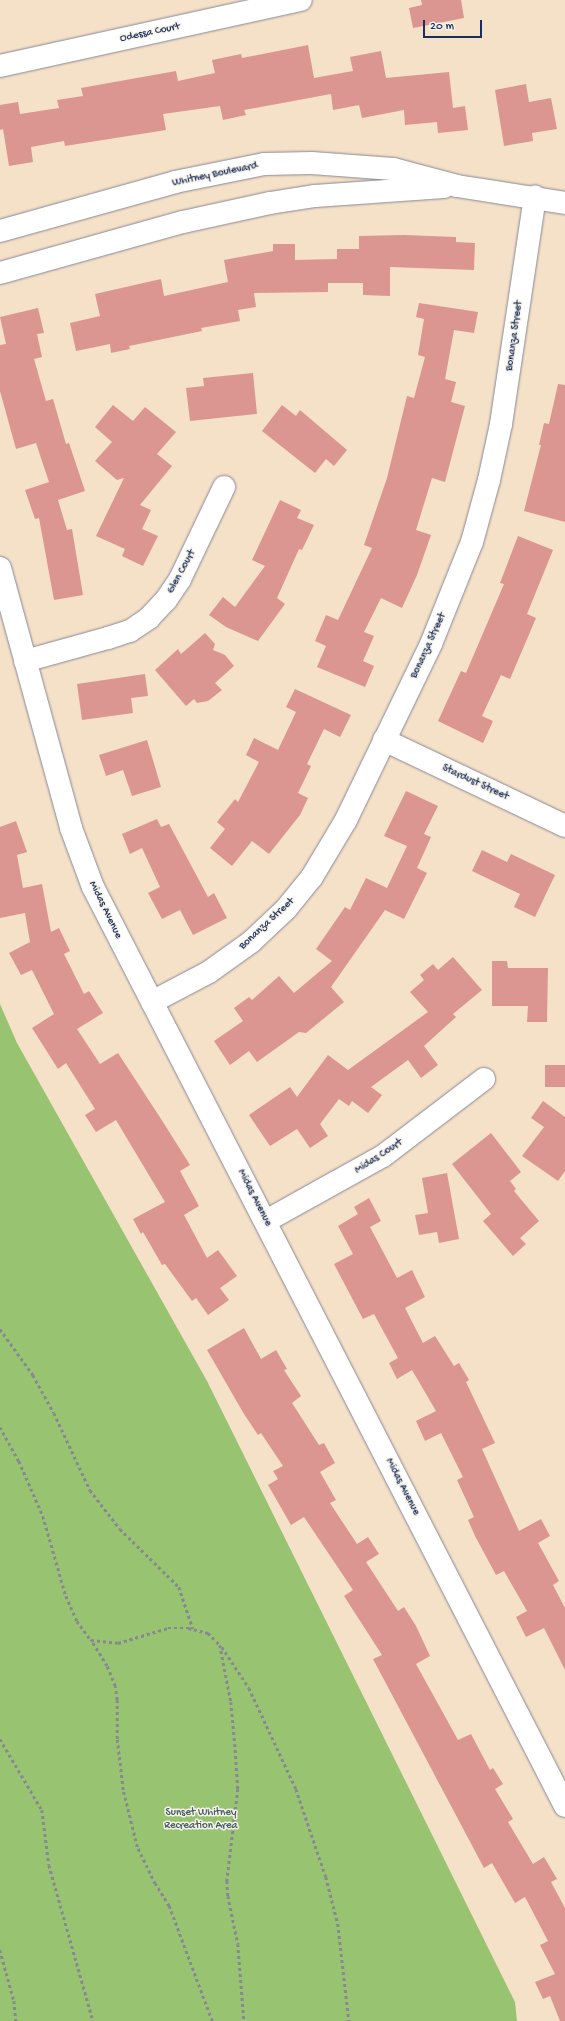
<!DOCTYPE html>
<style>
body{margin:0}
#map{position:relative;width:565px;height:2021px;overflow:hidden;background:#f5e0c8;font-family:"Gochi Hand",sans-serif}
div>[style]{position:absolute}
.green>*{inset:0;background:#98c370}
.building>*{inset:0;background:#db9691;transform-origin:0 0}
.path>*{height:2.5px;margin-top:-1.25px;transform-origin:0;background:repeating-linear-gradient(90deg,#888893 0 3px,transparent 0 6px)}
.roads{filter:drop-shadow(0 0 1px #888893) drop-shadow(0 0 1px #888893)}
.minor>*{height:22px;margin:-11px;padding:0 11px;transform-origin:11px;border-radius:11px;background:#fff}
span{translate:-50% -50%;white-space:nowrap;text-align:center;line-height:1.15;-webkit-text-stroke:3px #f7f3e8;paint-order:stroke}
.street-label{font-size:11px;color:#1b2f5e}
.park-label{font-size:11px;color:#405b63}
.scale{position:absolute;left:423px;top:20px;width:59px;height:18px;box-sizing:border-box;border:2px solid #1b2f5e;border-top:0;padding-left:5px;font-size:12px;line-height:14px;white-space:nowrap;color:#1b2f5e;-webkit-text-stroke:3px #f7f3e8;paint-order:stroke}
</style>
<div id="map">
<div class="green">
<i style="clip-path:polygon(0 1004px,17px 1043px,207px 1381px,515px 2002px,517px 2021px,0 2021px)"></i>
</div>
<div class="building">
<i style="clip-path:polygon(421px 0,461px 0,464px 18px,413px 28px,409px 8px,422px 5px)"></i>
<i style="clip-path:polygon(308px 45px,314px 78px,353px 71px,350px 57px,381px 51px,386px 78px,449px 72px,453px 108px,465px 106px,468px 130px,438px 133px,437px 122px,405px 125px,404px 110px,362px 118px,359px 105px,333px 110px,331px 94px,244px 110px,246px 115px,223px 120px,220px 106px,163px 114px,166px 130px,65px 146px,64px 141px,31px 147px,33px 162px,9px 166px,3px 129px,0 130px,0 105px,18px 102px,20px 114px,59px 108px,57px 100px,83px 96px,81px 88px,176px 71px,178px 81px,215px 73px,212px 60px,241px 54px,242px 58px)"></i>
<i style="clip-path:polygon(526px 84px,529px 102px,551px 98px,557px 129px,532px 133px,533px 141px,504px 146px,495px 90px)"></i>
<i style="clip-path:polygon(404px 235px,456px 237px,456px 242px,475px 243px,474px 270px,390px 267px,390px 296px,363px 295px,363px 283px,328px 283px,328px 292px,254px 293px,256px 307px,238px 310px,240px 321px,201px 328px,202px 331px,129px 346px,130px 349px,111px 353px,110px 344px,76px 351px,70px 323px,100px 316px,95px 294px,161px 279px,164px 296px,228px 282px,224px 260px,273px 251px,273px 244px,295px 244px,295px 260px,337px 259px,337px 249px,359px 249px,359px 236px)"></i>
<i style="clip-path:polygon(419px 303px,478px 312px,474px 333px,454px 330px,445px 379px,456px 382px,451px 402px,465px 406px,445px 482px,432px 478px,416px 530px,431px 535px,417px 575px,402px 608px,381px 598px,364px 632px,374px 636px,363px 661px,374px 666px,365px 687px,317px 667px,326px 646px,315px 641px,326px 615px,338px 620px,372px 548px,364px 545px,387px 478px,407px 396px,414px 398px,425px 357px,418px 355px,424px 319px,416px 317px)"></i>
<i style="clip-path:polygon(38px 308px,44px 333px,37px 334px,42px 357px,34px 359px,46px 401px,53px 399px,66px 444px,69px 443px,85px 491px,58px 500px,67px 530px,72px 529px,83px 595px,54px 600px,39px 518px,35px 519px,25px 490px,49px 482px,36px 443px,16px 449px,0 391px,0 345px,6px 344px,0 317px)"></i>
<i style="clip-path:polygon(253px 373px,257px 414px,190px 421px,186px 388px,204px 386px,203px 378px)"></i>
<i style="clip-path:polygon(558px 384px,565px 385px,565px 522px,524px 511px,541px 445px,539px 445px,544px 423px,549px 424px)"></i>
<i style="clip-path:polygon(113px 405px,133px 421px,145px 407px,176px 432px,157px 454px,172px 466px,140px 505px,151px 510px,142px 529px,158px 536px,143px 566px,122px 556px,125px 549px,96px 536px,124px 478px,117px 480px,95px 461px,112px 442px,95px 427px)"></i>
<i style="clip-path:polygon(282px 405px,296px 416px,300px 410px,347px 450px,334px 466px,326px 459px,315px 473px,262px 431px)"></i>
<i style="clip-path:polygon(280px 500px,301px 510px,297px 518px,314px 525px,302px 550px,299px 549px,277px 598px,285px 604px,258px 641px,226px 627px,209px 615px,223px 597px,235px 607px,265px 566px,252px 560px)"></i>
<i style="clip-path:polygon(518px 536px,553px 550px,527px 614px,536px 618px,510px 679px,501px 675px,482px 716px,493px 721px,483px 743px,438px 721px,461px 671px,466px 673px,504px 584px,500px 583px)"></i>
<i style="clip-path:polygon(205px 633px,215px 644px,213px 650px,225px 655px,234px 666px,215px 683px,222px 690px,208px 701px,197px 703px,194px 699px,186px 706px,155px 670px,178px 649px,181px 654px)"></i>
<i style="clip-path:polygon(145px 674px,148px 696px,131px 698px,133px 713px,82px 720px,77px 684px)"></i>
<i style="clip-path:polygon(295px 689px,351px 715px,340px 737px,324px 729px,307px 764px,311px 766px,298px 793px,308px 798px,300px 815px,269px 854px,252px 841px,232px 866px,210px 848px,225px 829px,217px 822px,235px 799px,238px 802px,259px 762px,246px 755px,254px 738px,278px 750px,296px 712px,286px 707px)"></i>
<i style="clip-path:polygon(147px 740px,161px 787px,132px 796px,123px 770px,106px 776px,99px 755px)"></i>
<i style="clip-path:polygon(406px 791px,438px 806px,424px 834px,431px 837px,417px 868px,427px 873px,404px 919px,385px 910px,331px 987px,344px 1002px,306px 1033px,299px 1032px,257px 1062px,249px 1051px,230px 1065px,214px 1041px,243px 1021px,234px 1008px,249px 997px,252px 1000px,279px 976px,294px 993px,332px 961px,316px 949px,345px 907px,350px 910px,366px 878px,387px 888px,407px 846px,384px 836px)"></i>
<i style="clip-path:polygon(157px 819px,161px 827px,169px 824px,208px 897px,214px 893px,227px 918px,193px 935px,180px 910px,162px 919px,148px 893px,160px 887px,142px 848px,130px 854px,122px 834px)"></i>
<i style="clip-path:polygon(16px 821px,27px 852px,17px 855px,23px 888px,42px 884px,51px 932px,59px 928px,70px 951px,64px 954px,84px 994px,89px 991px,103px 1013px,77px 1029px,100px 1064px,118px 1053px,163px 1122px,190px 1165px,180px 1171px,199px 1206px,184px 1215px,207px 1258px,218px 1250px,237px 1276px,220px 1288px,229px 1300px,208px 1315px,196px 1298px,192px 1301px,165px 1264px,162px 1265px,143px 1232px,141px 1234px,133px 1219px,165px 1202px,116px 1120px,96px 1132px,85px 1115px,95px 1109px,66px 1063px,58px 1069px,32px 1028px,54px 1014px,32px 970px,21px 975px,9px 953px,30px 942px,25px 913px,0 918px,0 827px)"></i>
<i style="clip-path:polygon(482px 850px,507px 862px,511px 854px,555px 875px,535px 917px,514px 907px,520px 894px,472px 871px)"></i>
<i style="clip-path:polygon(453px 957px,482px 990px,453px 1014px,456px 1017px,424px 1046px,438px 1065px,421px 1078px,408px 1060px,371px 1087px,382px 1095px,368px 1113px,352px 1101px,349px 1106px,339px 1099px,320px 1124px,328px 1136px,310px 1148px,297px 1129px,270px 1146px,249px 1115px,290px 1087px,297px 1097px,328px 1055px,348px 1070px,428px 1012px,410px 992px,424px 980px,420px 975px,433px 964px,438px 970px)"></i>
<i style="clip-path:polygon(492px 961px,507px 961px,508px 968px,548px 968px,547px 1022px,527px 1022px,528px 1006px,492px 1006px)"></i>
<i style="left:545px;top:1065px;width:20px;height:22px"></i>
<i style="clip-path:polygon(543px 1101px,565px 1117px,565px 1171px,558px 1181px,522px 1156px,544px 1127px,531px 1118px)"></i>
<i style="clip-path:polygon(491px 1133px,521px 1172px,510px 1181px,516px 1189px,514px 1191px,539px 1221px,520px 1238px,526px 1244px,513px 1256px,483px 1221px,491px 1214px,452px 1164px)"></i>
<i style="clip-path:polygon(447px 1173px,459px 1239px,439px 1243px,437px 1232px,419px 1235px,415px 1215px,428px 1213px,422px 1178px)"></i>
<i style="clip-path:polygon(369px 1198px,381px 1221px,370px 1227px,397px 1278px,412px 1270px,425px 1297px,405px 1308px,423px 1343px,435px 1336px,454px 1366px,459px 1363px,469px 1380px,466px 1382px,495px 1443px,482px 1449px,519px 1531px,541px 1519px,550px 1536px,538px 1543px,559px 1581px,553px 1585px,565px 1608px,565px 1670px,544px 1628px,526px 1637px,516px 1617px,527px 1611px,504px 1571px,496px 1575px,475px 1536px,468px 1520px,474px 1517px,457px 1480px,463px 1477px,441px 1433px,425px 1441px,416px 1421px,436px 1411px,412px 1370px,397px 1379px,389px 1363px,398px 1358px,374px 1314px,363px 1319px,334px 1264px,353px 1254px,338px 1226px,358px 1214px,354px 1207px)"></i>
<i style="clip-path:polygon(244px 1328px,261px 1359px,276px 1350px,287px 1369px,284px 1370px,301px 1396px,292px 1403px,319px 1445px,324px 1443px,335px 1463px,320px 1472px,336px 1500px,330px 1503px,357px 1544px,368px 1537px,379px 1554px,366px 1562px,398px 1611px,404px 1607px,416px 1626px,430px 1656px,416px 1664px,458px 1740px,471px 1734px,490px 1770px,493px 1768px,503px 1784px,495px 1789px,513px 1819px,508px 1822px,533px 1864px,544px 1857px,557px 1879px,551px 1882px,565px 1908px,565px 2021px,560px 2021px,550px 1996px,543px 1999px,535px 1982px,555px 1974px,540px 1945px,548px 1941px,525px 1897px,515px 1903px,492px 1863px,484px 1868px,373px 1659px,382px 1655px,344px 1596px,353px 1590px,304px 1517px,291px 1525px,268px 1485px,278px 1479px,273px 1471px,283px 1466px,261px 1433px,258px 1435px,244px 1414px,207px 1350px)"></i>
</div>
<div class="path">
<i style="left:0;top:1329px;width:57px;rotate:54.3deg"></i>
<i style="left:33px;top:1375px;width:43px;rotate:61.1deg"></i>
<i style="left:54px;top:1413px;width:85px;rotate:64.9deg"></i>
<i style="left:90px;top:1490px;width:49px;rotate:52.4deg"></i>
<i style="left:120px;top:1529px;width:83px;rotate:44.5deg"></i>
<i style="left:179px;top:1587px;width:44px;rotate:71.6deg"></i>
<i style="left:0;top:1427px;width:39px;rotate:61deg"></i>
<i style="left:19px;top:1461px;width:60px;rotate:66.4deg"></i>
<i style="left:43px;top:1516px;width:83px;rotate:74deg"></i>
<i style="left:66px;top:1596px;width:27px;rotate:66deg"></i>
<i style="left:77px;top:1621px;width:24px;rotate:54deg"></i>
<i style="left:222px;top:1647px;width:49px;rotate:56.6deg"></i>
<i style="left:249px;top:1688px;width:111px;rotate:65deg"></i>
<i style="left:296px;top:1789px;width:93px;rotate:71.2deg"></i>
<i style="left:326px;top:1877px;width:49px;rotate:75.7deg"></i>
<i style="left:338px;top:1924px;width:98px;rotate:83.5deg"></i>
<i style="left:0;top:1739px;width:82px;rotate:59.4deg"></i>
<i style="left:42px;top:1810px;width:55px;rotate:82.7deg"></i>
<i style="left:49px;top:1865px;width:162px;rotate:74.2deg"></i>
<i style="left:0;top:1950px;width:53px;rotate:74.6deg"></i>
<i style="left:14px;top:2001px;width:20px;rotate:84deg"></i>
<i style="left:212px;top:2021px;width:123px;rotate:-110.5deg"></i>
<i style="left:169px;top:1906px;width:26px;rotate:-122deg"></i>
<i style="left:155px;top:1884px;width:41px;rotate:-115.9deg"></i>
<i style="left:137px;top:1847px;width:59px;rotate:-103.8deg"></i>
<i style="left:123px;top:1790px;width:51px;rotate:-96.7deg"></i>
<i style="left:117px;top:1739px;width:39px;rotate:-90deg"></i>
<i style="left:117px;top:1700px;width:14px;rotate:-98deg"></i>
<i style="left:115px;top:1686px;width:22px;rotate:-112deg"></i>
<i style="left:107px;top:1666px;width:31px;rotate:-122deg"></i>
<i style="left:91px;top:1640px;width:27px;rotate:6deg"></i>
<i style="left:118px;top:1643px;width:52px;rotate:-16.7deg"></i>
<i style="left:168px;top:1628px;width:20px"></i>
<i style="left:188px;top:1628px;width:21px;rotate:14deg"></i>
<i style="left:208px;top:1633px;width:17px;rotate:45deg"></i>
<i style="left:220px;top:1645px;width:58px;rotate:79.1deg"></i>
<i style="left:231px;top:1702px;width:42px;rotate:84.6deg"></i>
<i style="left:235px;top:1744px;width:45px;rotate:86.2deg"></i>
<i style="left:238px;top:1789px;width:93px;rotate:96.8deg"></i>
<i style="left:227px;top:1881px;width:15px;rotate:86deg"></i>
<i style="left:228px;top:1896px;width:49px;rotate:78.2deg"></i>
<i style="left:238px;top:1944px;width:77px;rotate:85.5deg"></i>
</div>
<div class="roads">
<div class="minor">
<i style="left:0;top:66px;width:308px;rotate:-12.4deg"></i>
<i style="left:0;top:231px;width:182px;rotate:-15.6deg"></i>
<i style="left:175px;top:182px;width:91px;rotate:-11.4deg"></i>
<i style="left:264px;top:164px;width:48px;rotate:-1.2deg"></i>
<i style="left:312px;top:163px;width:81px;rotate:4.2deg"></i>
<i style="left:393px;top:169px;width:66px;rotate:14.9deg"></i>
<i style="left:457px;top:186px;width:109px;rotate:8.9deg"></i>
<i style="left:0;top:273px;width:190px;rotate:-15.6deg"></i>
<i style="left:183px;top:222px;width:89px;rotate:-12.3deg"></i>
<i style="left:270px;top:203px;width:46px;rotate:-8.8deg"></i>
<i style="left:315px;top:196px;width:129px;rotate:-4deg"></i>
<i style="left:0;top:568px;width:270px;rotate:74.7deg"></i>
<i style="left:71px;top:828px;width:63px;rotate:69.6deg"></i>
<i style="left:93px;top:887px;width:1033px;rotate:62.81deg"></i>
<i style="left:25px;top:661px;width:86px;rotate:-15.5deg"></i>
<i style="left:108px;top:638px;width:23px;rotate:-18deg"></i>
<i style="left:130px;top:631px;width:23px;rotate:-34deg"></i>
<i style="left:149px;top:618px;width:25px;rotate:-47deg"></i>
<i style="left:166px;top:600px;width:25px;rotate:-56deg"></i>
<i style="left:180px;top:579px;width:102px;rotate:-64.4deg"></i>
<i style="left:384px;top:740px;width:200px;rotate:25.4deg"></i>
<i style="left:152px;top:1002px;width:64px;rotate:-27.8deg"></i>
<i style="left:209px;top:972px;width:52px;rotate:-35.5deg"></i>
<i style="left:251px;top:942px;width:48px;rotate:-43.3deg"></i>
<i style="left:286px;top:909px;width:41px;rotate:-50.9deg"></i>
<i style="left:312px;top:877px;width:66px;rotate:-59.2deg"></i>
<i style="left:346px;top:820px;width:195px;rotate:-64.2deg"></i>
<i style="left:431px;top:644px;width:110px;rotate:-68.1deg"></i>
<i style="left:472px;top:542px;width:64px;rotate:-74.7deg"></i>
<i style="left:489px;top:480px;width:57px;rotate:-77.9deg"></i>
<i style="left:501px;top:424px;width:230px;rotate:-81.5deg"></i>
<i style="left:266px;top:1221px;width:134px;rotate:-29.1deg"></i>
<i style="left:383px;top:1156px;width:127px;rotate:-37.3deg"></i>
</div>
</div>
<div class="street-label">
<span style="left:150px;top:33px;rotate:-12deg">Odessa Court</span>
<span style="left:215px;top:175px;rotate:-12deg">Whitney Boulevard</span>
<span style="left:515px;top:336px;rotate:-82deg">Bonanza Street</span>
<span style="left:182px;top:572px;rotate:-61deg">Glen Court</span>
<span style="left:429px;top:646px;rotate:-65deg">Bonanza Street</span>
<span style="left:475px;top:783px;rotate:25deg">Stardust Street</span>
<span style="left:105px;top:910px;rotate:64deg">Midas Avenue</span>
<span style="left:267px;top:924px;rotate:-43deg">Bonanza Street</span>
<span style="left:379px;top:1157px;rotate:-33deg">Midas Court</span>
<span style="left:254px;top:1198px;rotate:63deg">Midas Avenue</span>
<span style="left:402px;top:1487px;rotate:63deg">Midas Avenue</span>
</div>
<div class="park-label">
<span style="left:201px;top:1820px">Sunset Whitney<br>Recreation Area</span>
</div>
<div class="scale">20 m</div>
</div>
